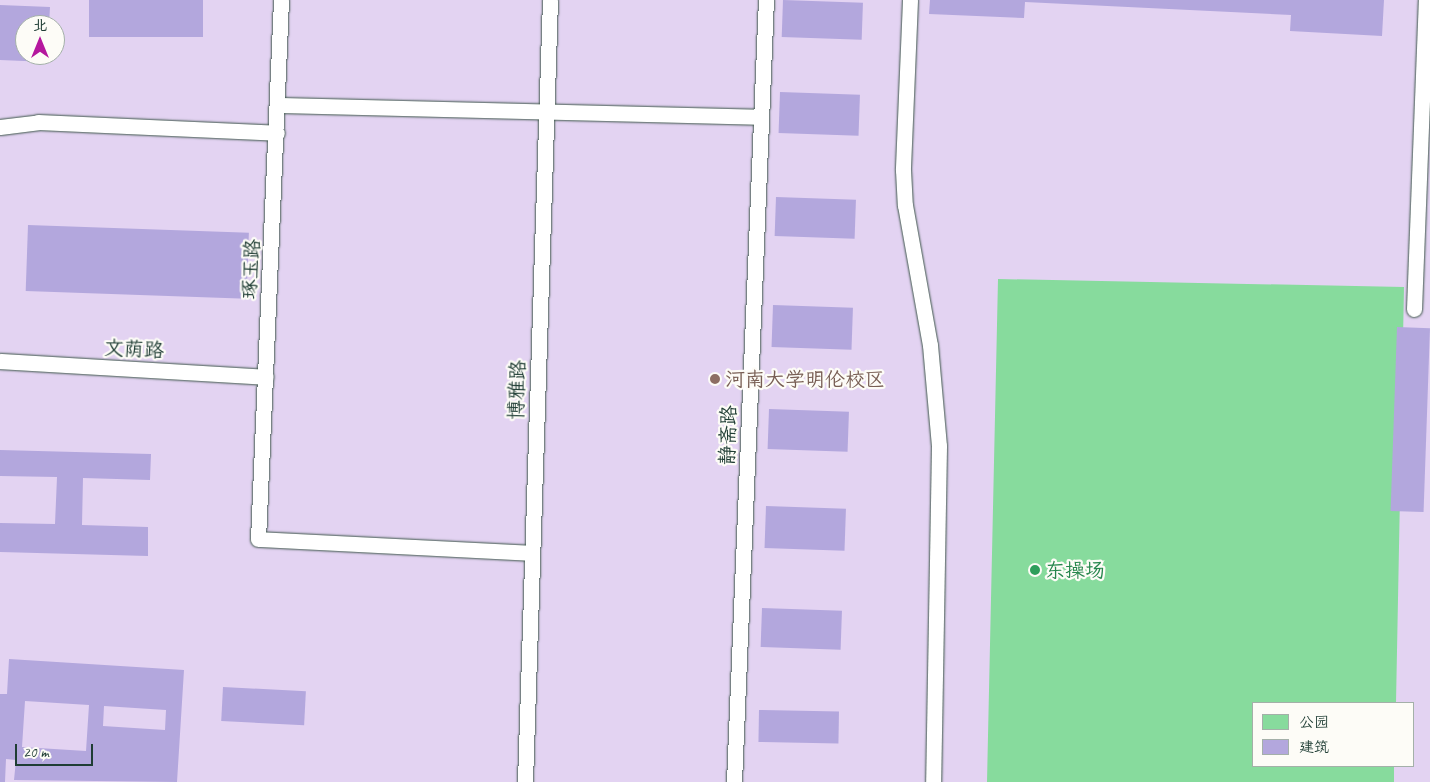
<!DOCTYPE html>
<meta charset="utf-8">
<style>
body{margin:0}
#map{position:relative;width:1430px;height:782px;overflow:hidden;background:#f5e9d3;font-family:Caveat,"LXGW WenKai TC",sans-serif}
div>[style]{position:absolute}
.built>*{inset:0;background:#e3d3f2}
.green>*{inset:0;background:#87db9d}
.building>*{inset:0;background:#b3a7dd;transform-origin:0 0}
.roads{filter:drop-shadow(0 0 1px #3f574c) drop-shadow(0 0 1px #3f574c)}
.service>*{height:15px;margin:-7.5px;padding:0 7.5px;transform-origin:7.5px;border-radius:7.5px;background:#fff}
.dots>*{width:14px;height:14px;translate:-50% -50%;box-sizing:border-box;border:2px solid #fdfcf7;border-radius:50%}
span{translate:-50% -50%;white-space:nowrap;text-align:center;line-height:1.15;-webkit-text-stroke:4.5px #fdfcf7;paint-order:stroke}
.street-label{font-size:20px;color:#1f3d34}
.education-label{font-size:20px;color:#785e54}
.left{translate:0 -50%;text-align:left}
.leisure-label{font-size:20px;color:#27864d}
.legend{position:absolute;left:1252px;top:702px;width:162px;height:65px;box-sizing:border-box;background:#fdfcf7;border:1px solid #a4b0a9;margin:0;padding:6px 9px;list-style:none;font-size:15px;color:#1f3d34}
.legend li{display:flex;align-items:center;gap:10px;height:25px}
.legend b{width:25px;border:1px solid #a4b0a9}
.north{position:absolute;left:15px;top:15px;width:50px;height:50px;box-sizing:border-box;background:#fdfcf7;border:1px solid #a4b0a9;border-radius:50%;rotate:0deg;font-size:14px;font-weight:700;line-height:20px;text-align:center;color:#1f3d34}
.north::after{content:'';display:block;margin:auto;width:18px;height:22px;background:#b5179e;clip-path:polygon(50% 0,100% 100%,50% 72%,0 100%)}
.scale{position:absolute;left:15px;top:744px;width:78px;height:22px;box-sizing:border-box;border:2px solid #1f3d34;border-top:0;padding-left:6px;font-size:15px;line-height:18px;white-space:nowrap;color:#1f3d34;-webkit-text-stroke:4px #fdfcf7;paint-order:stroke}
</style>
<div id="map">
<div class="built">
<i style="clip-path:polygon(evenodd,0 0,1430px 0,1430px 782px,0 782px,0 0,25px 25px,55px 25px,55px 55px,25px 55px,25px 25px,0 0,1254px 703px,1414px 703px,1414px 766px,1254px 766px,1254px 703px)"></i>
</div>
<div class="green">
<i style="clip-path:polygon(998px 279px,1404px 287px,1396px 703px,1254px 703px,1254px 766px,1394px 766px,1394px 782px,987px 782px)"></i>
</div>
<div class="building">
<i style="left:89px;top:0;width:114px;height:37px"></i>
<i style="left:783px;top:0;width:80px;height:37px;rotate:2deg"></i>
<i style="clip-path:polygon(930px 0,1384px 0,1382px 36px,1290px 31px,1291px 15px,1025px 2px,1024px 18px,929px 14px)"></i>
<i style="clip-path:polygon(0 5px,50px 7px,49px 25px,25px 25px,25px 55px,48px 55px,48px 62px,0 60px)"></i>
<i style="left:780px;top:92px;width:80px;height:41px;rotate:2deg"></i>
<i style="left:776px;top:197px;width:80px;height:39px;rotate:2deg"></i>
<i style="left:28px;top:225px;width:221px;height:66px;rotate:2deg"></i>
<i style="left:773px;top:305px;width:80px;height:42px;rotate:2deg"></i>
<i style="left:1397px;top:327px;width:33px;height:184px;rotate:2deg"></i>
<i style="left:769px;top:409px;width:80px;height:40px;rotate:2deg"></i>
<i style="clip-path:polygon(0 450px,151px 454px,150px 480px,83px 478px,82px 525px,148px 527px,148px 556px,0 552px,0 523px,55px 524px,57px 477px,0 476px)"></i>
<i style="left:766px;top:506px;width:80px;height:42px;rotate:2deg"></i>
<i style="left:762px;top:608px;width:80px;height:39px;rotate:2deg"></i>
<i style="clip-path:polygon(evenodd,9px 659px,184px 670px,177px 782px,14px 780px,16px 760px,6px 759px,5px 782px,0 782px,0 694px,7px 694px,9px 659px,25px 701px,89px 705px,86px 751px,22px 747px,25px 701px,9px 659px,104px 706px,166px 710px,165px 730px,103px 726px,104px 706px)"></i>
<i style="left:223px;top:687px;width:83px;height:34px;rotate:3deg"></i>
<i style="left:759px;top:710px;width:80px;height:32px;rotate:1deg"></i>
</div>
<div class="roads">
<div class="service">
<i style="left:281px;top:0;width:539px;rotate:92.44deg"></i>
<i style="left:258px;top:539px;width:274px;rotate:2.9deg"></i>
<i style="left:910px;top:0;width:170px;rotate:92.4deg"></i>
<i style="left:903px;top:170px;width:35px;rotate:87deg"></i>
<i style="left:905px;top:205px;width:142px;rotate:79.9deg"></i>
<i style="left:930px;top:345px;width:101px;rotate:84.9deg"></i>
<i style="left:939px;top:446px;width:336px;rotate:91deg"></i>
<i style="left:278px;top:105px;width:483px;rotate:1.4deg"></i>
<i style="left:0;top:127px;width:38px;rotate:-7deg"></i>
<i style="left:38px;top:122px;width:239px;rotate:2.6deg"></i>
<i style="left:1414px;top:309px;width:309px;rotate:-87.8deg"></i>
<i style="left:0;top:361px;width:266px;rotate:3.4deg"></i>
<i style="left:525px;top:782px;width:782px;rotate:-88.17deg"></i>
<i style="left:734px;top:782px;width:783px;rotate:-87.66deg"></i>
</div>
</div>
<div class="dots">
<i style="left:715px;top:379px;background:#8d6e63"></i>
<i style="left:1035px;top:570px;background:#2e9e5b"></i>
</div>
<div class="street-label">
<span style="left:251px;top:269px;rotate:-87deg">琢玉路</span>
<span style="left:134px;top:349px;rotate:3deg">文荫路</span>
<span style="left:517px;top:390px;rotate:-88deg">博雅路</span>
<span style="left:728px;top:435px;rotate:-88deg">静斋路</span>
</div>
<div class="education-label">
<span class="left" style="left:725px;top:379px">河南大学明伦校区</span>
</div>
<div class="leisure-label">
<span class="left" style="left:1045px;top:570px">东操场</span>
</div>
<ul class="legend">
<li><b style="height:14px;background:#87db9d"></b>公园</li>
<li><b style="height:14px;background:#b3a7dd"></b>建筑</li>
</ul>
<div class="north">北</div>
<div class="scale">20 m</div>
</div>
